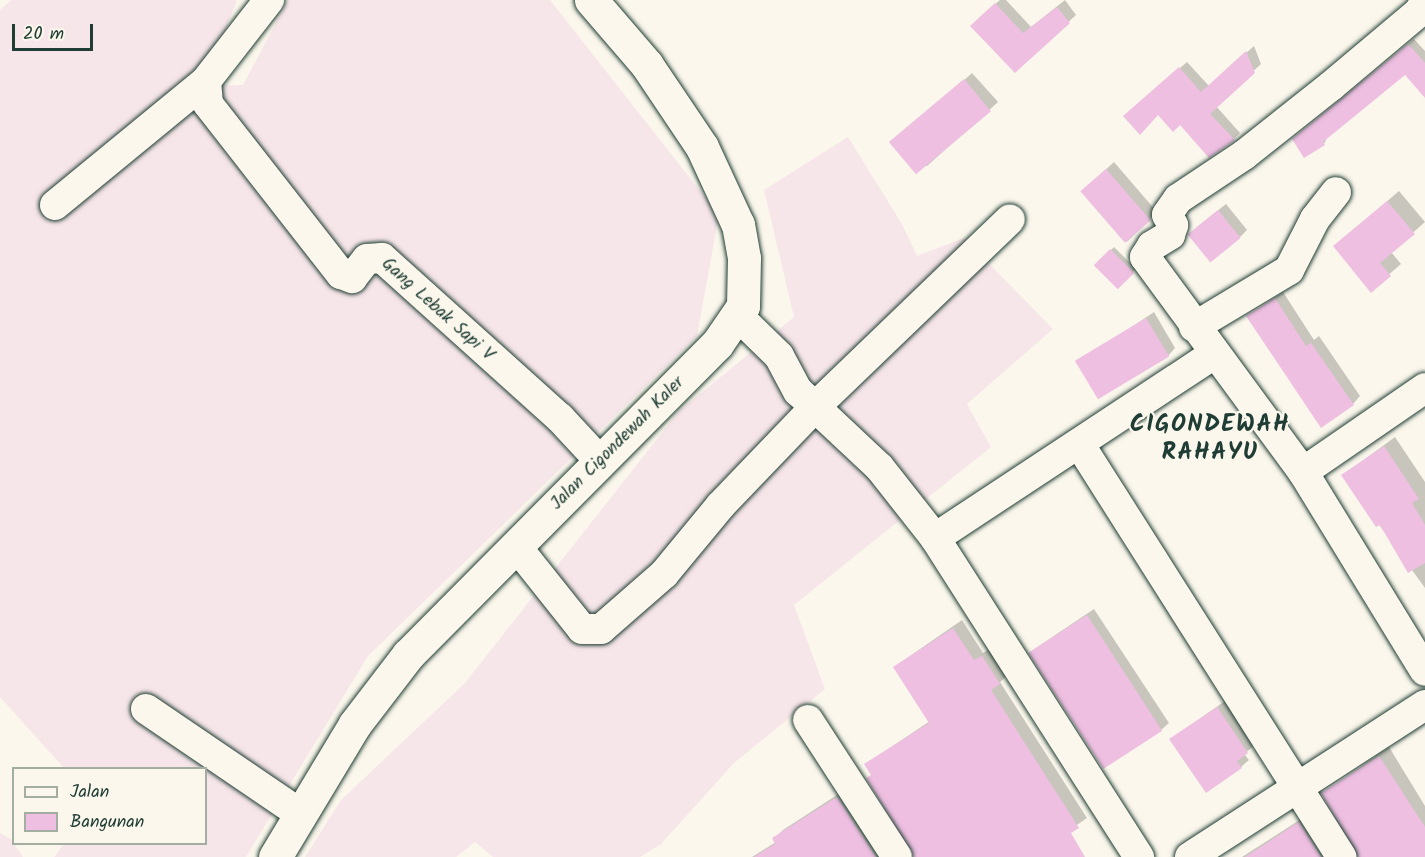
<!DOCTYPE html>
<style>
body{margin:0}
#map{position:relative;width:1425px;height:857px;overflow:hidden;background:#fbf7ec;font-family:Kalam,sans-serif}
div>[style]{position:absolute}
.built>*{inset:0;background:#f7e6e9}
.shadow>*{inset:0;background:#0003;transform-origin:0 0}
.building>*{inset:0;background:#eebfe1;transform-origin:0 0}
.roads{filter:drop-shadow(0 0 2px #1f3d34) drop-shadow(0 0 2px #1f3d34)}
.street>*{height:30px;margin:-15px;padding:0 15px;transform-origin:15px;border-radius:15px;background:#fbf7ec}
.secondary>*{height:33px;margin:-16.5px;padding:0 16.5px;transform-origin:16.5px;border-radius:16.5px;background:#fbf7ec}
span{translate:-50% -50%;white-space:nowrap;text-align:center;line-height:1.15;-webkit-text-stroke:4.5px #fbf7ec;paint-order:stroke}
.street-label{font-size:18px;color:#1f3d34}
.district-label{font-size:24px;color:#1f3d34;font-weight:700;letter-spacing:1.5px}
.legend{position:absolute;left:12px;top:767px;width:195px;height:78px;box-sizing:border-box;background:#fbf7ec;border:2px solid #a3ada2;margin:0;padding:8px 10px;list-style:none;font-size:18px;color:#1f3d34}
.legend li{display:flex;align-items:center;gap:12px;height:30px}
.legend b{width:30px;border:2px solid #a3ada2}
.scale{position:absolute;left:12px;top:24px;width:81px;height:27px;box-sizing:border-box;border:3px solid #1f3d34;border-top:0;padding-left:8px;font-size:18px;line-height:21px;white-space:nowrap;color:#1f3d34;-webkit-text-stroke:4px #fbf7ec;paint-order:stroke}
</style>
<div id="map">
<div class="built">
<i style="clip-path:polygon(11px 0,237px 0,203px 86px,243px 85px,288px 0,550px 0,719px 215px,697px 336px,368px 656px,246px 857px,54px 857px,64px 844px,206px 844px,206px 768px,64px 768px,0 697px,0 10px)"></i>
<i style="clip-path:polygon(848px 137px,902px 224px,917px 256px,964px 238px,1053px 329px,967px 404px,991px 447px,794px 605px,825px 689px,734px 763px,661px 844px,640px 857px,493px 857px,475px 842px,456px 857px,305px 857px,341px 800px,465px 683px,679px 411px,794px 317px,764px 190px)"></i>
<i style="clip-path:polygon(0 833px,11px 839px,23px 857px,0 857px)"></i>
</div>
<div class="shadow">
<i style="clip-path:polygon(1000px 0,1006px 0,1031px 27px,1065px 0,1076px 15px,1015px 71px,979px 18px)"></i>
<i style="clip-path:polygon(1414px 39px,1425px 51px,1425px 86px,1405px 73px,1328px 136px,1324px 144px,1300px 133px)"></i>
<i style="clip-path:polygon(1254px 46px,1261px 64px,1216px 106px,1240px 133px,1234px 139px,1159px 113px,1132px 109px,1187px 62px,1209px 86px)"></i>
<i style="left:972px;top:73px;width:39px;height:96px;rotate:48deg"></i>
<i style="clip-path:polygon(1114px 162px,1157px 212px,1127px 242px,1090px 184px)"></i>
<i style="clip-path:polygon(1399px 191px,1425px 222px,1391px 252px,1401px 264px,1371px 290px,1335px 246px)"></i>
<i style="clip-path:polygon(1226px 204px,1247px 230px,1240px 237px,1197px 227px)"></i>
<i style="left:1114px;top:247px;width:31px;height:25px;rotate:45deg"></i>
<i style="clip-path:polygon(1283px 292px,1314px 340px,1319px 336px,1360px 396px,1353px 404px,1248px 316px)"></i>
<i style="clip-path:polygon(1154px 312px,1175px 348px,1168px 356px,1078px 363px)"></i>
<i style="clip-path:polygon(1395px 437px,1425px 482px,1425px 588px,1343px 475px)"></i>
<i style="clip-path:polygon(1094px 609px,1169px 723px,1161px 730px,1030px 652px)"></i>
<i style="clip-path:polygon(962px 620px,983px 653px,991px 648px,1008px 675px,1000px 682px,1087px 818px,1030px 857px,914px 857px,913px 848px,866px 764px,930px 721px,894px 667px)"></i>
<i style="clip-path:polygon(1225px 701px,1255px 745px,1244px 754px,1249px 760px,1241px 767px,1206px 791px,1171px 739px)"></i>
<i style="clip-path:polygon(1389px 747px,1425px 806px,1425px 857px,1360px 857px,1323px 793px)"></i>
<i style="clip-path:polygon(846px 789px,891px 857px,752px 857px,776px 842px,774px 839px,783px 830px)"></i>
<i style="clip-path:polygon(1309px 814px,1336px 857px,1242px 857px)"></i>
</div>
<div class="building">
<i style="clip-path:polygon(995px 3px,1023px 33px,1057px 7px,1070px 23px,1015px 73px,970px 26px)"></i>
<i style="clip-path:polygon(1408px 44px,1425px 63px,1425px 98px,1405px 75px,1323px 142px,1325px 145px,1304px 158px,1292px 139px)"></i>
<i style="clip-path:polygon(1246px 51px,1255px 73px,1210px 114px,1235px 140px,1209px 158px,1180px 125px,1173px 132px,1158px 115px,1140px 135px,1123px 116px,1179px 67px,1201px 92px)"></i>
<i style="left:964px;top:79px;width:42px;height:98px;rotate:50deg"></i>
<i style="left:1106px;top:169px;width:68px;height:34px;rotate:49deg"></i>
<i style="clip-path:polygon(1387px 201px,1415px 234px,1380px 263px,1391px 276px,1371px 293px,1333px 246px)"></i>
<i style="left:1218px;top:210px;width:36px;height:39px;rotate:51deg"></i>
<i style="left:1110px;top:249px;width:34px;height:23px;rotate:45deg"></i>
<i style="clip-path:polygon(1275px 298px,1306px 346px,1311px 343px,1354px 405px,1321px 428px,1246px 316px)"></i>
<i style="left:1146px;top:318px;width:45px;height:83px;rotate:59deg"></i>
<i style="clip-path:polygon(1384px 446px,1419px 499px,1412px 503px,1425px 525px,1425px 563px,1408px 573px,1380px 525px,1376px 527px,1341px 475px)"></i>
<i style="left:1087px;top:615px;width:138px;height:70px;rotate:57deg"></i>
<i style="clip-path:polygon(953px 628px,974px 660px,982px 656px,1000px 684px,991px 690px,1079px 828px,1071px 833px,1085px 857px,914px 857px,866px 778px,871px 775px,864px 764px,929px 723px,893px 667px)"></i>
<i style="clip-path:polygon(1217px 707px,1248px 753px,1237px 761px,1242px 768px,1206px 793px,1169px 739px)"></i>
<i style="clip-path:polygon(1379px 756px,1425px 827px,1425px 857px,1358px 857px,1321px 793px)"></i>
<i style="clip-path:polygon(837px 797px,876px 857px,754px 857px,775px 844px,772px 838px)"></i>
<i style="clip-path:polygon(1299px 822px,1321px 857px,1245px 857px)"></i>
</div>
<div class="roads">
<div class="street">
<i style="left:1425px;top:2px;width:12px;rotate:121deg"></i>
<i style="left:1419px;top:12px;width:115px;rotate:139.9deg"></i>
<i style="left:1331px;top:86px;width:111px;rotate:141.6deg"></i>
<i style="left:1244px;top:155px;width:79px;rotate:146.3deg"></i>
<i style="left:1178px;top:199px;width:19px;rotate:125deg"></i>
<i style="left:1167px;top:215px;width:12px;rotate:59deg"></i>
<i style="left:1173px;top:225px;width:10px;rotate:107deg"></i>
<i style="left:1170px;top:235px;width:21px;rotate:149deg"></i>
<i style="left:1152px;top:246px;width:13px;rotate:122deg"></i>
<i style="left:1145px;top:257px;width:267px;rotate:53.7deg"></i>
<i style="left:1303px;top:472px;width:233px;rotate:58.5deg"></i>
<i style="left:206px;top:81px;width:23px;rotate:85deg"></i>
<i style="left:208px;top:104px;width:216px;rotate:52deg"></i>
<i style="left:341px;top:274px;width:12px;rotate:20deg"></i>
<i style="left:352px;top:278px;width:24px;rotate:-52deg"></i>
<i style="left:367px;top:259px;width:15px;rotate:-4deg"></i>
<i style="left:382px;top:258px;width:239px;rotate:42deg"></i>
<i style="left:560px;top:418px;width:59px;rotate:47.1deg"></i>
<i style="left:55px;top:205px;width:195px;rotate:-39.4deg"></i>
<i style="left:206px;top:81px;width:103px;rotate:-52.1deg"></i>
<i style="left:738px;top:316px;width:57px;rotate:44.3deg"></i>
<i style="left:779px;top:356px;width:40px;rotate:62deg"></i>
<i style="left:798px;top:391px;width:112px;rotate:43.2deg"></i>
<i style="left:880px;top:468px;width:89px;rotate:51.8deg"></i>
<i style="left:935px;top:538px;width:379px;rotate:57.4deg"></i>
<i style="left:1194px;top:327px;width:111px;rotate:-31deg"></i>
<i style="left:1289px;top:270px;width:57px;rotate:-63deg"></i>
<i style="left:1315px;top:219px;width:34px;rotate:-52deg"></i>
<i style="left:1080px;top:445px;width:488px;rotate:57.6deg"></i>
<i style="left:1303px;top:472px;width:148px;rotate:-34.5deg"></i>
<i style="left:935px;top:538px;width:334px;rotate:-33.4deg"></i>
<i style="left:516px;top:546px;width:106px;rotate:51.5deg"></i>
<i style="left:582px;top:629px;width:19px"></i>
<i style="left:601px;top:629px;width:84px;rotate:-41.1deg"></i>
<i style="left:664px;top:574px;width:89px;rotate:-50.4deg"></i>
<i style="left:721px;top:505px;width:137px;rotate:-46.2deg"></i>
<i style="left:816px;top:406px;width:269px;rotate:-43.9deg"></i>
<i style="left:146px;top:709px;width:185px;rotate:34.2deg"></i>
<i style="left:808px;top:720px;width:163px;rotate:57deg"></i>
<i style="left:1190px;top:857px;width:280px;rotate:-32.9deg"></i>
</div>
<div class="secondary">
<i style="left:275px;top:857px;width:155px;rotate:-59deg"></i>
<i style="left:355px;top:724px;width:87px;rotate:-52.5deg"></i>
<i style="left:408px;top:655px;width:438px;rotate:-45.2deg"></i>
<i style="left:717px;top:344px;width:46px;rotate:-55.6deg"></i>
<i style="left:743px;top:306px;width:48px;rotate:-88.8deg"></i>
<i style="left:744px;top:258px;width:34px;rotate:-100deg"></i>
<i style="left:738px;top:225px;width:86px;rotate:-114.8deg"></i>
<i style="left:702px;top:147px;width:99px;rotate:-123.9deg"></i>
<i style="left:647px;top:65px;width:86px;rotate:-130.7deg"></i>
</div>
</div>
<div class="street-label">
<span style="left:437px;top:310px;rotate:42deg">Gang Lebak Sapi V</span>
<span style="left:618px;top:444px;rotate:-45deg">Jalan Cigondewah Kaler</span>
</div>
<div class="district-label">
<span style="left:1210px;top:439px">CIGONDEWAH<br>RAHAYU</span>
</div>
<ul class="legend">
<li><b style="height:8px;background:#fbf7ec"></b>Jalan</li>
<li><b style="height:16px;background:#eebfe1"></b>Bangunan</li>
</ul>
<div class="scale">20 m</div>
</div>
